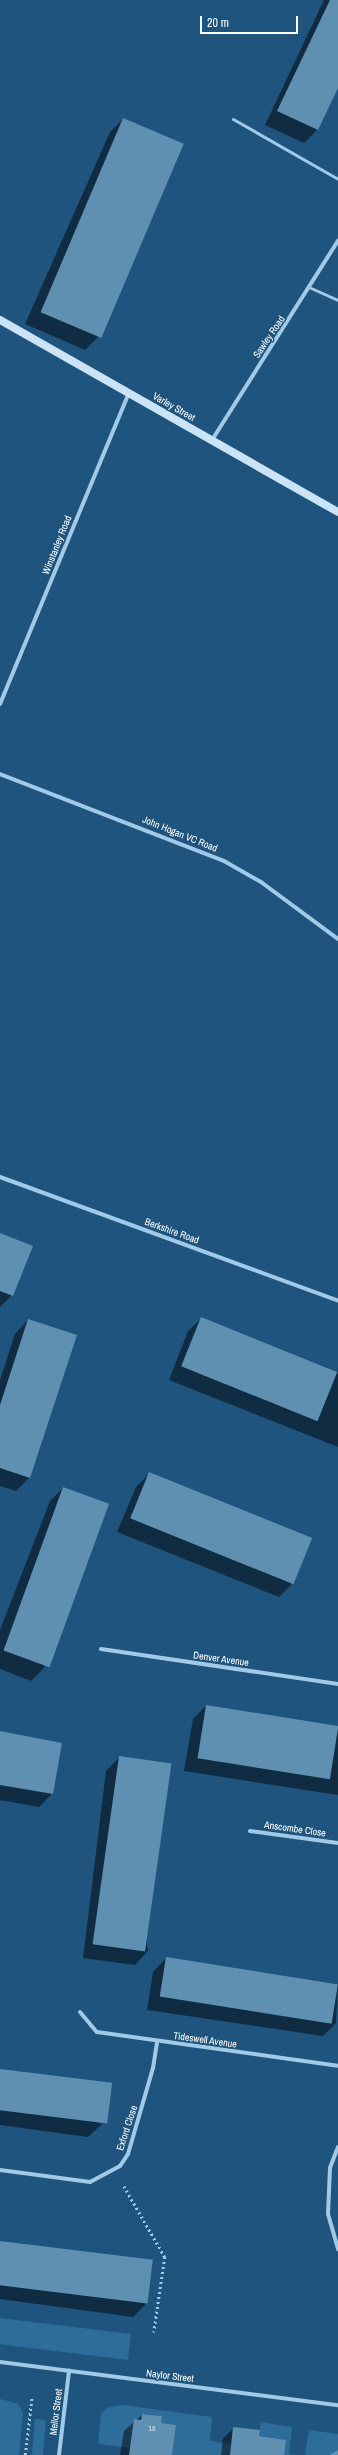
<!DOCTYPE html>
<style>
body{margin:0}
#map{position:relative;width:338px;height:2455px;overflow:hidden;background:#1e547d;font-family:"Archivo Narrow",sans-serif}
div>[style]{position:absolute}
.green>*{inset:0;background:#2e6d99;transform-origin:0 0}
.shadow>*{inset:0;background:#0007}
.building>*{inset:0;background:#5f90b2;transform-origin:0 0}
.path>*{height:2.5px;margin-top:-1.25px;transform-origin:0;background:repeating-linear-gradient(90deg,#a0cae7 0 2px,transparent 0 5px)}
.lane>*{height:3px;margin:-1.5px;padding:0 1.5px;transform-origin:1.5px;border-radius:1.5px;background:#a0cae7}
.street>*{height:4px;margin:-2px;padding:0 2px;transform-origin:2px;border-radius:2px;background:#a0cae7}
.secondary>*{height:8px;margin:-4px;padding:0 4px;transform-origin:4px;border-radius:4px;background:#cbe3f6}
span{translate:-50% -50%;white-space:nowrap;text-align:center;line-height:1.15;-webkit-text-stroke:3px #1e547d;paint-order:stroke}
.number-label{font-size:8px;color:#d7e3ec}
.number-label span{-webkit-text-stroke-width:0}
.street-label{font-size:10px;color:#fff}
.scale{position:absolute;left:200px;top:16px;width:98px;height:18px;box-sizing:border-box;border:2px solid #fff;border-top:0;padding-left:5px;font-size:12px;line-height:14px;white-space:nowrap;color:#fff;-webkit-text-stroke:3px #1e547d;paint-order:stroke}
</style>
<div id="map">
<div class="green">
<i style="left:0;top:2318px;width:132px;height:26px;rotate:7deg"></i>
<i style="clip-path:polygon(0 2399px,18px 2404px,23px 2413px,19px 2455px,0 2455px)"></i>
<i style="clip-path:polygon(123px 2405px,212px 2417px,210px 2441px,231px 2444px,230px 2455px,172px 2455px,176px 2425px,161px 2423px,162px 2416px,142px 2414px,130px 2448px,98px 2444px,101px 2413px,109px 2407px)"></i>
<i style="left:35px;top:2419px;width:11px;height:36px;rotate:5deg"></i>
<i style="clip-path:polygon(261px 2422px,292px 2427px,289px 2454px,296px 2455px,284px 2455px,285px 2440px,259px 2436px)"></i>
<i style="clip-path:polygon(309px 2430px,338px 2434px,338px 2450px,329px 2455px,305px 2455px)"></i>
</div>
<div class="shadow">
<i style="clip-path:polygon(324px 0,338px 0,338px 86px,317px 130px,304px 143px,265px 125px)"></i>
<i style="clip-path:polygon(123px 119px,98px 337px,85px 350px,25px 324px,110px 132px)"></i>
<i style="clip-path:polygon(0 1234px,12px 1295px,0 1307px)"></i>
<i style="clip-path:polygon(202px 1318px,338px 1372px,338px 1447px,169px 1380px,188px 1331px)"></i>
<i style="clip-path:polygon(28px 1320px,29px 1478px,16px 1491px,0 1486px,0 1380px,15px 1334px)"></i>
<i style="clip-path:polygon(149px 1474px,292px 1584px,279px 1597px,117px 1532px,136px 1487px)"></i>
<i style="clip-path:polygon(63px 1488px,44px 1668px,31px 1681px,0 1669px,0 1630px,50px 1501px)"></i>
<i style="clip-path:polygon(206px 1706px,338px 1727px,338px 1795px,184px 1771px,193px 1719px)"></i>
<i style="clip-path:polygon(0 1733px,52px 1794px,39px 1807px,0 1800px)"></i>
<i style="clip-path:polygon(119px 1758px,148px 1951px,135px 1965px,83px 1958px,106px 1771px)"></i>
<i style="clip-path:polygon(166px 1958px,338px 1984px,336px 2023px,323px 2036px,147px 2010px,153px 1972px)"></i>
<i style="clip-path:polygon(0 2070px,102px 2124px,88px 2137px,0 2125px)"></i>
<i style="clip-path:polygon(0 2242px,146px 2304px,133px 2317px,0 2299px)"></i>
<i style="clip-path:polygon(142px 2415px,160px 2424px,171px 2455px,120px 2455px,124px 2431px)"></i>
<i style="clip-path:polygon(234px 2428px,258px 2437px,283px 2455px,221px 2455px,223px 2438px)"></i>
</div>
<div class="building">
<i style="clip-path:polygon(330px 0,338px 0,338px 88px,318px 130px,277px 111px)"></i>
<i style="left:123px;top:118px;width:66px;height:211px;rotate:23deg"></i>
<i style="clip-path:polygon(0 1233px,33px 1246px,13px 1296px,0 1291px)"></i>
<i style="left:201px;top:1317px;width:147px;height:53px;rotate:22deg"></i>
<i style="clip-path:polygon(28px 1319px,77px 1335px,30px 1478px,0 1468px,0 1405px)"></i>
<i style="left:149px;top:1472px;width:176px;height:50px;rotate:22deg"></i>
<i style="left:63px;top:1487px;width:49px;height:174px;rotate:20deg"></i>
<i style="left:206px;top:1705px;width:134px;height:54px;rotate:9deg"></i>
<i style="clip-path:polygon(0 1731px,62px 1743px,53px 1794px,0 1785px)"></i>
<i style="left:119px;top:1756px;width:53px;height:190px;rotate:8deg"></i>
<i style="left:166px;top:1957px;width:174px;height:40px;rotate:9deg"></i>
<i style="left:0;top:2069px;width:113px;height:41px;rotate:7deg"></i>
<i style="left:0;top:2241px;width:154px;height:44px;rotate:7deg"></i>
<i style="clip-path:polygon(142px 2414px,162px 2416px,161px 2423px,176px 2425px,172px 2455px,129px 2455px,134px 2419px,141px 2420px)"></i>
<i style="clip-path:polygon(233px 2427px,260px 2430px,259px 2436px,286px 2440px,284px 2455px,230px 2455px)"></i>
<i style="clip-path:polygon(338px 2450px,338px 2455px,329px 2455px)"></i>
</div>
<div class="path">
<i style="left:124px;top:2186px;width:82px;rotate:60deg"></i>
<i style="left:165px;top:2257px;width:76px;rotate:98.3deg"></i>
<i style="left:25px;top:2455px;width:59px;rotate:-83.2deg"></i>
</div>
<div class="lane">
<i style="left:233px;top:119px;width:121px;rotate:29.7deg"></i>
<i style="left:311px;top:288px;width:30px;rotate:24deg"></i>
</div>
<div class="street">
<i style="left:212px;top:440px;width:236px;rotate:-57.7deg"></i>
<i style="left:0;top:704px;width:337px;rotate:-67.5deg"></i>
<i style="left:0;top:774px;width:240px;rotate:21.2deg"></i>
<i style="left:224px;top:861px;width:43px;rotate:29.6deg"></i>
<i style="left:261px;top:882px;width:96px;rotate:36.5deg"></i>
<i style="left:0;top:1177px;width:360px;rotate:20.1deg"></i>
<i style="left:101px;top:1649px;width:240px;rotate:8.4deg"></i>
<i style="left:250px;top:1831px;width:89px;rotate:7.8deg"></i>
<i style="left:80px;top:2012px;width:26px;rotate:50deg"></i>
<i style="left:97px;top:2032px;width:243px;rotate:8deg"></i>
<i style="left:338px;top:2147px;width:22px;rotate:111deg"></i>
<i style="left:330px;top:2168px;width:46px;rotate:92.5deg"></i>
<i style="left:328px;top:2214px;width:37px;rotate:74deg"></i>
<i style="left:0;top:2170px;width:91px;rotate:7.6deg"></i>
<i style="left:90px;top:2182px;width:34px;rotate:-28deg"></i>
<i style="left:120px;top:2166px;width:14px;rotate:-56deg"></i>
<i style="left:128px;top:2154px;width:90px;rotate:-73.8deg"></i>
<i style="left:153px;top:2068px;width:26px;rotate:-81deg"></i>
<i style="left:0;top:2362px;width:341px;rotate:7.3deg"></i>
<i style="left:59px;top:2455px;width:85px;rotate:-83.2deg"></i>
</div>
<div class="secondary">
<i style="left:0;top:320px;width:389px;rotate:29.6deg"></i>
</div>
<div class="number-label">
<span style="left:152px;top:2429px">18</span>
</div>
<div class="street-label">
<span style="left:269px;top:337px;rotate:-56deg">Sawley Road</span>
<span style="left:174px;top:407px;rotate:30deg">Varley Street</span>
<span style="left:57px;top:545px;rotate:-68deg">Winstanley Road</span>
<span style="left:180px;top:834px;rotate:22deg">John Hogan VC Road</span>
<span style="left:172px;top:1231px;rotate:20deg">Berkshire Road</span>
<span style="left:221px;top:1659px;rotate:8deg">Denver Avenue</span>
<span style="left:295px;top:1829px;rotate:8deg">Anscombe Close</span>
<span style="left:205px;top:2040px;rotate:8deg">Tideswell Avenue</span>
<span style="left:127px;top:2128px;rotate:-72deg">Exford Close</span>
<span style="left:170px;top:2376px;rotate:7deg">Naylor Street</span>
<span style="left:56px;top:2412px;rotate:-83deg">Mellor Street</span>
</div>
<div class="scale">20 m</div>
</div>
